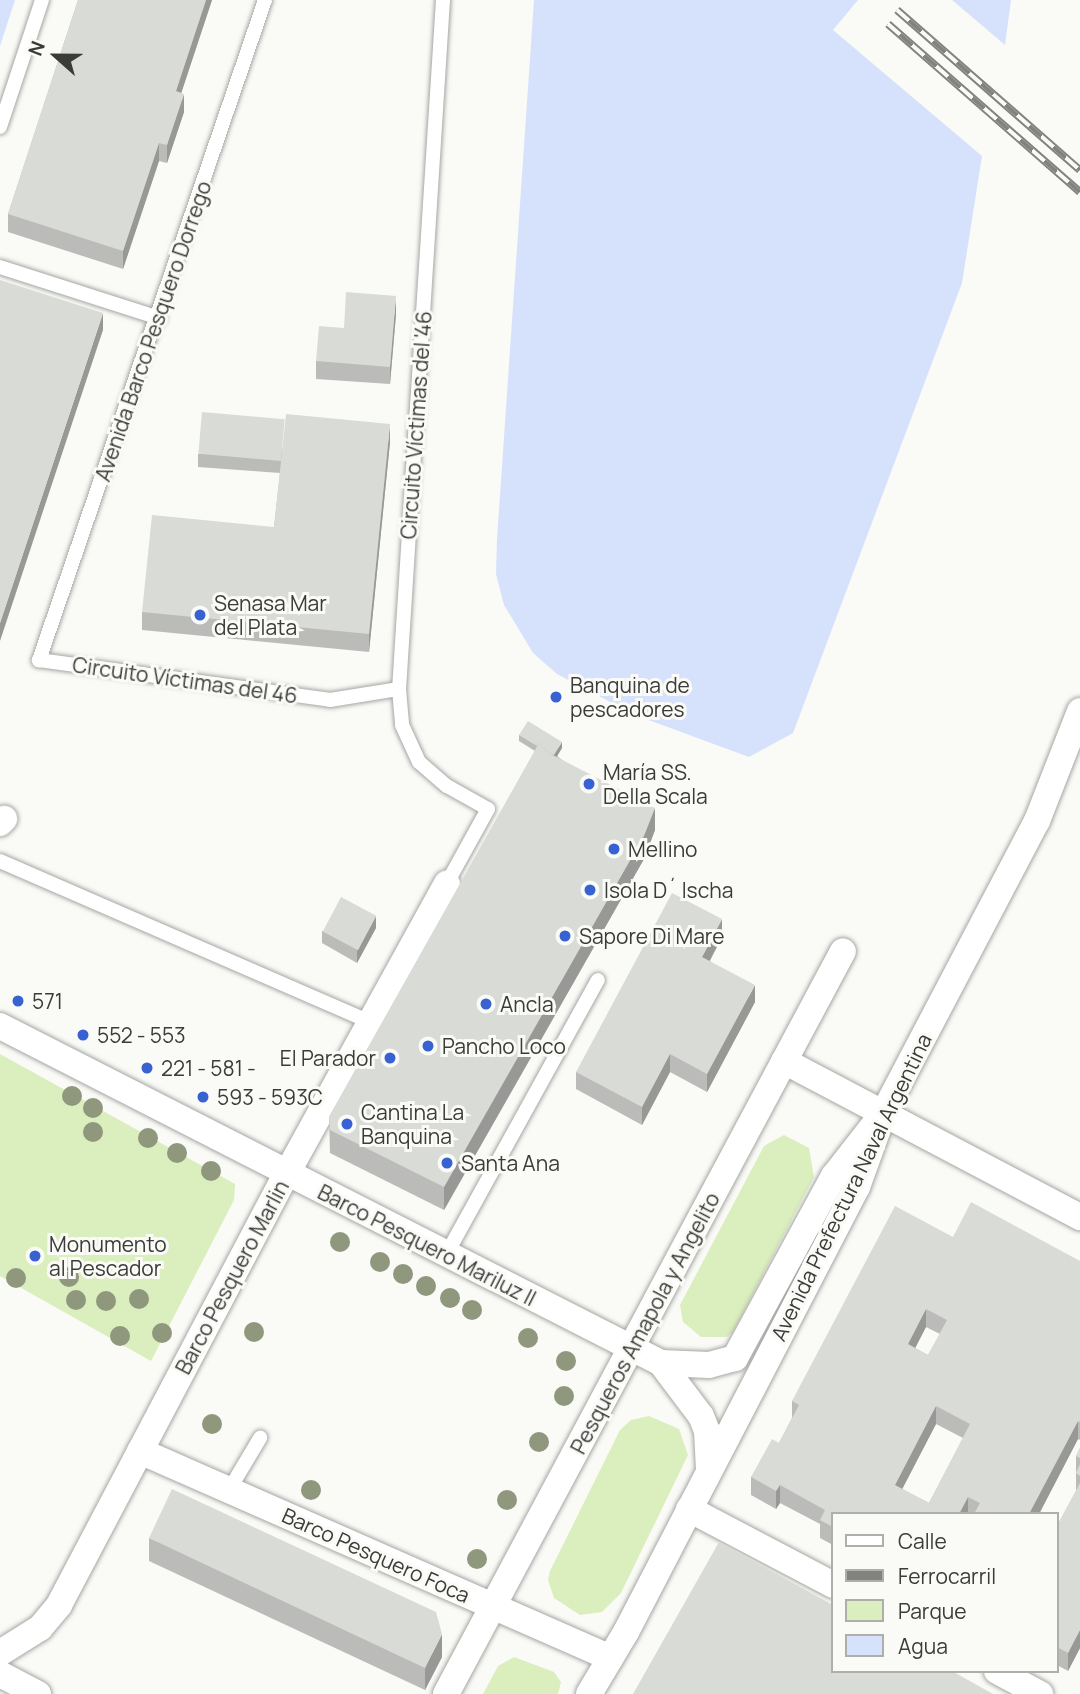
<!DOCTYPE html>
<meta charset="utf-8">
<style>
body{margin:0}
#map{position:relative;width:1080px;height:1694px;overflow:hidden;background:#fafbf7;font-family:Manrope,sans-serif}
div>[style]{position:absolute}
.green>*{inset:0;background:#dbeebd}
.water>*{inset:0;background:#d6e2fb}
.roads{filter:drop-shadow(0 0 2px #a5a7a3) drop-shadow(0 0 2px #a5a7a3)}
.lane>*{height:14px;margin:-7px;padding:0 7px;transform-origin:7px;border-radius:7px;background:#fff}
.street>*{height:26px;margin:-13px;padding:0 13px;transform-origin:13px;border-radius:13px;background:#fff}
.rail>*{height:8px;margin-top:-4px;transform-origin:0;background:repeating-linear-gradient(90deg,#fafbf7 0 16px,#828280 0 32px);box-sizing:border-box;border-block:2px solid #828280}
.trees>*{width:20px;height:20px;margin:-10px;border-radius:50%;background:#8f977c}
.wall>*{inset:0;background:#bbbcb9}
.shaded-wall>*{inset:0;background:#989996}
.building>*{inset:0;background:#d9dbd7;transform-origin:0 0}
.dots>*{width:19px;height:19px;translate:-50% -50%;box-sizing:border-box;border:4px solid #fafbf7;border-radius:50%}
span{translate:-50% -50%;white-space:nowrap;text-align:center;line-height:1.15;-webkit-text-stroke:6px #fafbf7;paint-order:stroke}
.street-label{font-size:21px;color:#3b3b3a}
.poi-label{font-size:21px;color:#3b3b3a}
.left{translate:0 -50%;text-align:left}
.right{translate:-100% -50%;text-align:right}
.legend{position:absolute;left:831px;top:1512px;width:228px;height:161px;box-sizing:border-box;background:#fafbf7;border:2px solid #aeaeab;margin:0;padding:9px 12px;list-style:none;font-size:21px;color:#3b3b3a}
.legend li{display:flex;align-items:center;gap:14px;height:35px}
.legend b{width:35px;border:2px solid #aeaeab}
.north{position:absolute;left:21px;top:21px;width:70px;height:70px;-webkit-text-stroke:5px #fafbf7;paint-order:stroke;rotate:291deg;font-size:19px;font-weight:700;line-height:28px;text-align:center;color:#3b3b3a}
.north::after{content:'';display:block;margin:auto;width:24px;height:32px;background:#3b3b3a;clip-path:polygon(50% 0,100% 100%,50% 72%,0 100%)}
</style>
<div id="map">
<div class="green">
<i style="clip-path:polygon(0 1054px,235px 1184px,234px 1200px,151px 1361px,0 1276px)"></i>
<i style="clip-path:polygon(784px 1135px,809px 1148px,814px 1177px,733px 1332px,727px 1337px,701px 1337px,683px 1322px,680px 1305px,764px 1146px)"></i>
<i style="clip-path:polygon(649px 1416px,679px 1429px,688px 1455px,621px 1593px,602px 1612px,580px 1615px,554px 1598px,548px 1580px,550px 1571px,620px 1430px,631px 1420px)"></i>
<i style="clip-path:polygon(514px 1657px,554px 1672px,561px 1682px,558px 1694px,483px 1694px,498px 1666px)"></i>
</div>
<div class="water">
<i style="clip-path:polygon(0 0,15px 0,0 46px)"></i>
<i style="clip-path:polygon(534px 0,858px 0,833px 30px,982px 156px,962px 283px,793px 733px,749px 757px,635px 715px,557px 674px,533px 653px,504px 605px,496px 574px,497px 539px)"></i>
<i style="clip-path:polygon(952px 0,1011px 0,1005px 45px)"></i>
</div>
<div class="roads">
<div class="lane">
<i style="left:265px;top:0;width:698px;rotate:108.9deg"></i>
<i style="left:39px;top:660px;width:294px;rotate:7.8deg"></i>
<i style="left:330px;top:700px;width:70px;rotate:-9.1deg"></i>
<i style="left:443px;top:0;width:690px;rotate:93.65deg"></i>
<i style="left:399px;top:689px;width:36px;rotate:85deg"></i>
<i style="left:402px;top:725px;width:41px;rotate:65.3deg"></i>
<i style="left:419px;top:762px;width:37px;rotate:41deg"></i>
<i style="left:447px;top:786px;width:47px;rotate:29.3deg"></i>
<i style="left:488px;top:809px;width:85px;rotate:119deg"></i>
<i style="left:0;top:127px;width:134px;rotate:-71.7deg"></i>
<i style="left:0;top:267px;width:167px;rotate:17.8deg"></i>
<i style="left:0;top:861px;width:404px;rotate:23.5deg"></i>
<i style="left:446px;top:1255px;width:314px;rotate:-61.1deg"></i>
<i style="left:229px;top:1490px;width:61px;rotate:-59.2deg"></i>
</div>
<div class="street">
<i style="left:0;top:823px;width:6px;rotate:-45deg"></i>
<i style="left:0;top:1026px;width:742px;rotate:27.01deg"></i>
<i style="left:661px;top:1363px;width:48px;rotate:2.4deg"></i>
<i style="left:709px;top:1365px;width:27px;rotate:-15deg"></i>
<i style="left:735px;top:1358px;width:207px;rotate:-61.5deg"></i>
<i style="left:834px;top:1176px;width:81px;rotate:-52deg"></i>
<i style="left:784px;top:1061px;width:335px;rotate:27.8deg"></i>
<i style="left:661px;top:1363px;width:66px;rotate:53deg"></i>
<i style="left:701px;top:1416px;width:16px;rotate:68deg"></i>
<i style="left:707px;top:1431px;width:38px;rotate:87deg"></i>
<i style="left:140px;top:1451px;width:514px;rotate:23.73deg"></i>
<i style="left:689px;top:1509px;width:163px;rotate:27.8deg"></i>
<i style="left:0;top:1653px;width:47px;rotate:-32deg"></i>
<i style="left:40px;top:1628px;width:30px;rotate:-50deg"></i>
<i style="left:59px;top:1605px;width:486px;rotate:-62.2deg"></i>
<i style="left:286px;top:1175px;width:333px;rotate:-61.1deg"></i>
<i style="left:997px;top:1671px;width:49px;rotate:28.1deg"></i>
<i style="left:0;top:1674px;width:43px;rotate:27.8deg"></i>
<i style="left:446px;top:1694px;width:842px;rotate:-61.88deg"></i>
<i style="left:589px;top:1694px;width:72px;rotate:-59.2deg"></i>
<i style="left:626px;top:1632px;width:501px;rotate:-62.57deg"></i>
<i style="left:857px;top:1187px;width:80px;rotate:-70.2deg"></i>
<i style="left:884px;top:1112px;width:329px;rotate:-62.3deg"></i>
<i style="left:1037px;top:821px;width:118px;rotate:-68.6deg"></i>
</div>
</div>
<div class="rail">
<i style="left:897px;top:10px;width:243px;rotate:41.2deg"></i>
<i style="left:888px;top:24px;width:255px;rotate:41.2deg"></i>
</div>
<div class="trees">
<i style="left:72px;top:1096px"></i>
<i style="left:93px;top:1108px"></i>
<i style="left:93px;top:1132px"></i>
<i style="left:148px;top:1138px"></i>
<i style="left:177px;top:1153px"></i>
<i style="left:211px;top:1171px"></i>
<i style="left:340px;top:1242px"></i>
<i style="left:380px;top:1262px"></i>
<i style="left:403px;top:1274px"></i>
<i style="left:69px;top:1277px"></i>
<i style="left:16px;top:1278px"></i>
<i style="left:426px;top:1286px"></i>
<i style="left:450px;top:1298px"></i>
<i style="left:139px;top:1299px"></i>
<i style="left:76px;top:1300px"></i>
<i style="left:106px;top:1301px"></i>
<i style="left:472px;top:1310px"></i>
<i style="left:254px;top:1332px"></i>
<i style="left:162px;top:1333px"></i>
<i style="left:120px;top:1336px"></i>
<i style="left:528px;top:1338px"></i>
<i style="left:566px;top:1361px"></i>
<i style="left:564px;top:1396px"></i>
<i style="left:212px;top:1424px"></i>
<i style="left:539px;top:1442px"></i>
<i style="left:311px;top:1490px"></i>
<i style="left:507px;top:1500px"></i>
<i style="left:477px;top:1559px"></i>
</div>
<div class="wall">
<i style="clip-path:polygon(78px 0,212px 0,181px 93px,184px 112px,167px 163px,159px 161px,123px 269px,8px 232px,8px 214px)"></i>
<i style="clip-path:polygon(396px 314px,390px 384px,316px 379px,316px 361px,344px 328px)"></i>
<i style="clip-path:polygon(390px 442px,369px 652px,142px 630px,142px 612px,274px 527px,280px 473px,198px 467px,198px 454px)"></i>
<i style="clip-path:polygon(519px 735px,562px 748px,557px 756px,655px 830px,644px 859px,444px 1210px,330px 1153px,329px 1117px,535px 751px,519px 741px)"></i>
<i style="clip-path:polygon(376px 928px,357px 963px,322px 943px,322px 931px)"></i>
<i style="clip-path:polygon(722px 937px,710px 961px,755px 1002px,707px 1092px,670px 1072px,642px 1125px,576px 1089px,576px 1072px)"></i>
<i style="clip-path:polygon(evenodd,953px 1237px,1080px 1261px,1080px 1440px,1078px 1439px,1039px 1514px,833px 1514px,833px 1545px,820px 1538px,820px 1524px,780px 1503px,776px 1509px,751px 1495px,751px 1477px,779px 1443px,792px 1418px,792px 1401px,953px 1237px,926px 1327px,940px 1334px,928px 1355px,915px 1348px,926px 1327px,953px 1237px,936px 1424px,963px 1438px,929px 1503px,902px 1489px,936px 1424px)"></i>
<i style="clip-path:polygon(1080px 1448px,1080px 1648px,1068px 1671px,1057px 1665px,1057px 1526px,1076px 1491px,1076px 1456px)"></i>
<i style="clip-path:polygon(149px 1538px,442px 1657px,425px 1690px,149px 1561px)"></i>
</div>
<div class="shaded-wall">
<i style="clip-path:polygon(206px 0,212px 0,176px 109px,176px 91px)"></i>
<i style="clip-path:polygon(184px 94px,184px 112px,167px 163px,167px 145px)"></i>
<i style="clip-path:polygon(159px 143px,159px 161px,123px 269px,123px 251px)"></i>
<i style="clip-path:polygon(396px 296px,396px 314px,390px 384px,390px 367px)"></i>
<i style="clip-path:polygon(103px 313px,103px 330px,0 641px,0 623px)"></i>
<i style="clip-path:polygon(390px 424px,390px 442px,369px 652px,369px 634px)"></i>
<i style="clip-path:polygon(562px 742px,562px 748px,553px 763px,553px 756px)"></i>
<i style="clip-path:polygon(655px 808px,655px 830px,644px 859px,444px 1210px,444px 1187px)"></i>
<i style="clip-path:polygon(376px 916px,376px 928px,357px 963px,357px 950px)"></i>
<i style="clip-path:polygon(722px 919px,722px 937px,702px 975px,702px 957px)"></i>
<i style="clip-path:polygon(755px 985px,755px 1002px,707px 1092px,707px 1074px)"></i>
<i style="clip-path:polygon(670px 1054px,670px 1072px,642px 1125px,642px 1107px)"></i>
<i style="clip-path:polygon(926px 1309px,926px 1327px,908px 1362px,908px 1344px)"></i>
<i style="clip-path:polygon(936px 1406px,936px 1424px,895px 1503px,895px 1485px)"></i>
<i style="clip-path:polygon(1078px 1421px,1078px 1439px,1039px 1514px,1029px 1514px)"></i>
<i style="clip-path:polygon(780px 1485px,780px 1503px,776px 1509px,776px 1491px)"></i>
<i style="clip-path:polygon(968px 1497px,968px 1514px,959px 1514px)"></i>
<i style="clip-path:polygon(1080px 1630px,1080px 1648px,1068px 1671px,1068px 1653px)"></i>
<i style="clip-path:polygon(442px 1634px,442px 1657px,425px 1690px,425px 1668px)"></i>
</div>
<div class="building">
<i style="clip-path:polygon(78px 0,206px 0,176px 91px,184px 94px,167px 145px,159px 143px,123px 251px,8px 214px)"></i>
<i style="clip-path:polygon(0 280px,103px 313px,0 623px)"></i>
<i style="clip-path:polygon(346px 292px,396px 296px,390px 367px,316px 361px,319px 326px,344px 328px)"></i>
<i style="left:202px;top:412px;width:83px;height:42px;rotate:5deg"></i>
<i style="clip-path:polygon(286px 414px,390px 424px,369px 634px,142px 612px,152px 515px,274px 527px)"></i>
<i style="clip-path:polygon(528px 721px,562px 742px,554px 755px,549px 753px,539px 743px,537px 746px,519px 735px)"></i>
<i style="clip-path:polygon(539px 743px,549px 753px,655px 808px,644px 836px,444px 1187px,330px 1130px,329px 1117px)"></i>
<i style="clip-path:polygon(672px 893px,722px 919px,702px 957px,755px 985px,707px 1074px,670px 1054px,642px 1107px,576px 1072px)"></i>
<i style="left:341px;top:897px;width:40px;height:39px;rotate:28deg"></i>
<i style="clip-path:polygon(evenodd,971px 1202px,1080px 1261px,1080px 1422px,1078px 1421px,1029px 1514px,974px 1514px,980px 1503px,968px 1497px,959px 1514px,833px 1514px,833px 1527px,820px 1520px,825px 1510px,780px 1485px,776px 1491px,751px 1477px,772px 1439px,779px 1443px,799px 1405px,792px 1401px,895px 1206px,953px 1237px,971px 1202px,926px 1309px,947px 1320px,928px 1355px,908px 1344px,926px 1309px,971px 1202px,936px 1406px,970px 1424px,929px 1503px,895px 1485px,936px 1406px)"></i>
<i style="clip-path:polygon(1080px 1448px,1080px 1458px,1076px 1456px)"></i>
<i style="clip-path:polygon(1080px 1464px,1080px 1476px,1076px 1473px)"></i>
<i style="clip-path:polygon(1080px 1483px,1080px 1630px,1068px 1653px,1057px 1647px,1057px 1526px)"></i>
<i style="clip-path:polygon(172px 1489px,436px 1612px,442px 1634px,425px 1668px,149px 1538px)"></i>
<i style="clip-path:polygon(719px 1542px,833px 1605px,833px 1671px,952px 1671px,993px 1694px,633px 1694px)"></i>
</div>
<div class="dots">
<i style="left:200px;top:615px;background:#3861d1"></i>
<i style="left:556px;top:697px;background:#3861d1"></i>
<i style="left:589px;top:784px;background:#3861d1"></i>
<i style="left:614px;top:849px;background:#3861d1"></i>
<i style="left:590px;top:890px;background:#3861d1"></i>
<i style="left:565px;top:936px;background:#3861d1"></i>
<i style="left:18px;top:1001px;background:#3861d1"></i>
<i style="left:486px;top:1004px;background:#3861d1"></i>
<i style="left:83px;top:1035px;background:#3861d1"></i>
<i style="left:428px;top:1046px;background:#3861d1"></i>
<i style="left:390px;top:1058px;background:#3861d1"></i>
<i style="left:147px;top:1068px;background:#3861d1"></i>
<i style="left:203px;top:1097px;background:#3861d1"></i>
<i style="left:347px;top:1124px;background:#3861d1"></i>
<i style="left:447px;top:1163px;background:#3861d1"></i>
<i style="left:35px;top:1256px;background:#3861d1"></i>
</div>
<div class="street-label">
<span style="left:153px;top:331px;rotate:-71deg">Avenida Barco Pesquero Dorrego</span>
<span style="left:416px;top:425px;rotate:-86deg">Circuito Víctimas del '46</span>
<span style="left:185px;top:680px;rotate:8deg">Circuito Víctimas del 46</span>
<span style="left:851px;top:1187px;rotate:-64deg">Avenida Prefectura Naval Argentina</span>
<span style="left:427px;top:1245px;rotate:27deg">Barco Pesquero Mariluz II</span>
<span style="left:232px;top:1277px;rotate:-62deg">Barco Pesquero Marlin</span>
<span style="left:645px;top:1323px;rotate:-62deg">Pesqueros Amapola y Angelito</span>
<span style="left:376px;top:1555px;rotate:24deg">Barco Pesquero Foca</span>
</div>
<div class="poi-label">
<span class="left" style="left:214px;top:615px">Senasa Mar<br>del Plata</span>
<span class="left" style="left:570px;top:697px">Banquina de<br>pescadores</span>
<span class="left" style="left:603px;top:784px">María SS.<br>Della Scala</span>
<span class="left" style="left:628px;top:849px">Mellino</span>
<span class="left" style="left:604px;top:890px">Isola D´ Ischa</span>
<span class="left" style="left:579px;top:936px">Sapore Di Mare</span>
<span class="left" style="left:32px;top:1001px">571</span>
<span class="left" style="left:500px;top:1004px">Ancla</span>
<span class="left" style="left:97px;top:1035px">552 - 553</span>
<span class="left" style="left:442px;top:1046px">Pancho Loco</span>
<span class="right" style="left:376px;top:1058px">El Parador</span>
<span class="left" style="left:161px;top:1068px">221 - 581 -</span>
<span class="left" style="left:217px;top:1097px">593 - 593C</span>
<span class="left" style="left:361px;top:1124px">Cantina La<br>Banquina</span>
<span class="left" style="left:461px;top:1163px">Santa Ana</span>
<span class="left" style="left:49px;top:1256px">Monumento<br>al Pescador</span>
</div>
<ul class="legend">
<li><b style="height:9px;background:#fff"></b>Calle</li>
<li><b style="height:9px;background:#828280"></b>Ferrocarril</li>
<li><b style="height:19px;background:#dbeebd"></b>Parque</li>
<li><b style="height:19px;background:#d6e2fb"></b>Agua</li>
</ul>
<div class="north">N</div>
</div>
